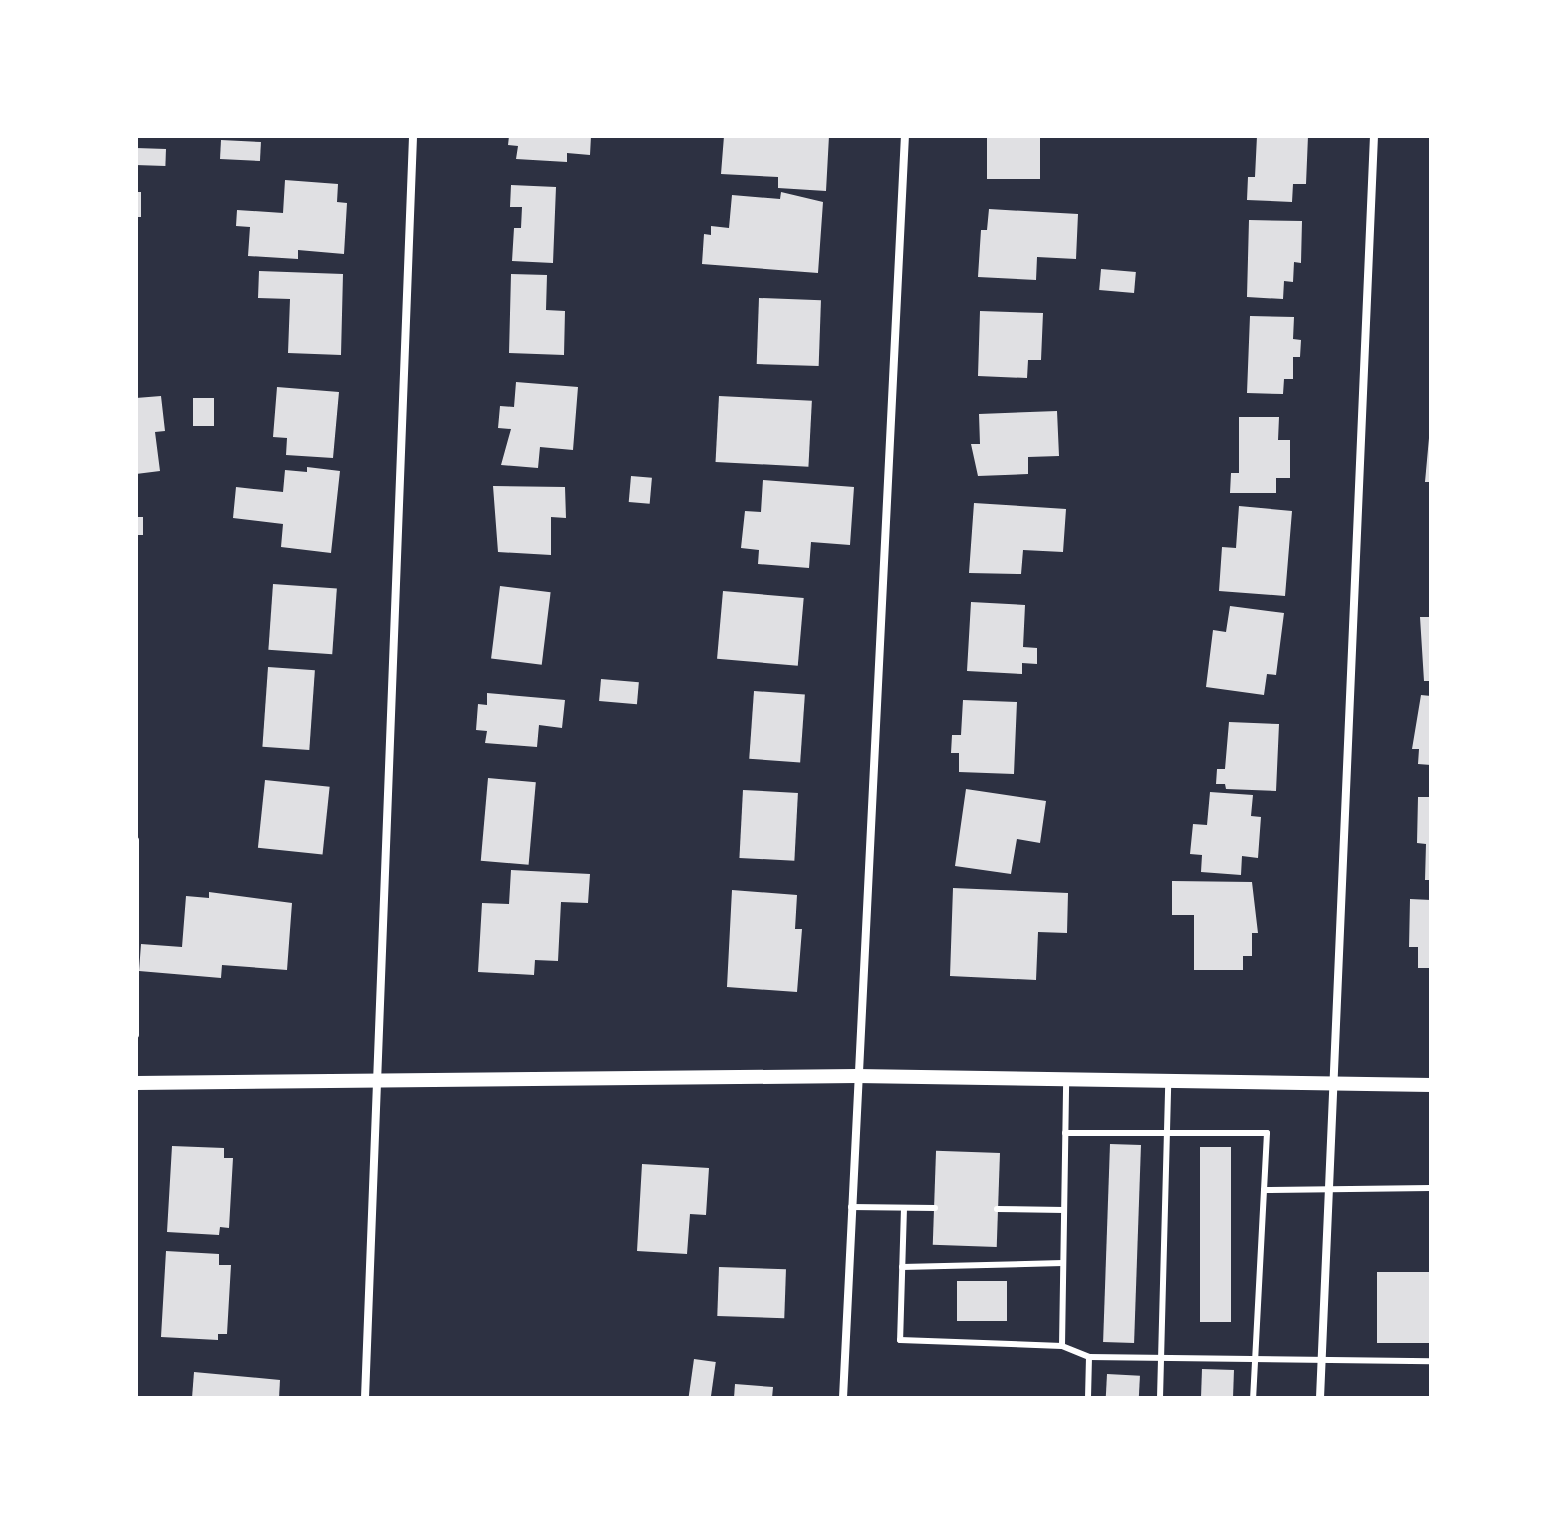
<!DOCTYPE html>
<style>
body{margin:0}
#map{position:relative;width:1567px;height:1534px;overflow:hidden;background:#2d3142;font-family:"Source Sans 3",sans-serif}
div>[style]{position:absolute}
.building>*{inset:0;background:#e0e0e3;transform-origin:0 0}
.service>*{height:6px;margin:-3px;padding:0 3px;transform-origin:3px;border-radius:3px;background:#fff}
.minor>*{height:8px;margin:-4px;padding:0 4px;transform-origin:4px;border-radius:4px;background:#fff}
.tertiary>*{height:14px;margin:-7px;padding:0 7px;transform-origin:7px;border-radius:7px;background:#fff}
span{translate:-50% -50%;white-space:nowrap;text-align:center;line-height:1.15;-webkit-text-stroke:8px #fff;paint-order:stroke}
.frame{position:absolute;inset:0;border:138px solid #fff;pointer-events:none}
</style>
<div id="map">
<div class="building">
<i style="clip-path:polygon(509px 136px,591px 136px,590px 155px,567px 153px,567px 162px,516px 159px,518px 146px,508px 145px)"></i>
<i style="clip-path:polygon(724px 136px,829px 136px,826px 191px,778px 188px,778px 177px,721px 174px)"></i>
<i style="left:987px;top:136px;width:53px;height:43px"></i>
<i style="clip-path:polygon(1257px 136px,1308px 136px,1306px 184px,1293px 184px,1292px 202px,1247px 200px,1248px 177px,1255px 177px)"></i>
<i style="left:221px;top:140px;width:40px;height:19px;rotate:3deg"></i>
<i style="left:136px;top:148px;width:30px;height:17px;rotate:2deg"></i>
<i style="clip-path:polygon(285px 180px,338px 184px,337px 202px,347px 203px,344px 254px,298px 250px,298px 259px,248px 256px,250px 227px,236px 226px,237px 210px,283px 213px)"></i>
<i style="clip-path:polygon(511px 185px,556px 187px,553px 263px,512px 261px,514px 228px,521px 228px,522px 207px,510px 207px)"></i>
<i style="left:136px;top:192px;width:5px;height:25px"></i>
<i style="clip-path:polygon(781px 192px,823px 202px,818px 273px,702px 264px,704px 234px,711px 235px,711px 226px,729px 228px,732px 195px,780px 199px)"></i>
<i style="clip-path:polygon(989px 209px,1078px 214px,1076px 259px,1037px 257px,1036px 280px,978px 277px,981px 230px,987px 230px)"></i>
<i style="clip-path:polygon(1249px 220px,1302px 221px,1301px 263px,1294px 262px,1293px 282px,1284px 281px,1283px 299px,1247px 297px)"></i>
<i style="left:1101px;top:269px;width:35px;height:21px;rotate:5deg"></i>
<i style="clip-path:polygon(259px 271px,343px 274px,341px 355px,288px 353px,290px 299px,258px 298px)"></i>
<i style="clip-path:polygon(511px 274px,547px 275px,546px 310px,565px 311px,564px 355px,509px 353px)"></i>
<i style="left:759px;top:298px;width:62px;height:66px;rotate:2deg"></i>
<i style="clip-path:polygon(980px 311px,1043px 313px,1041px 360px,1028px 360px,1027px 378px,978px 376px)"></i>
<i style="clip-path:polygon(1250px 316px,1294px 317px,1293px 339px,1301px 340px,1300px 357px,1293px 357px,1293px 379px,1284px 379px,1283px 394px,1247px 393px)"></i>
<i style="clip-path:polygon(516px 382px,578px 387px,573px 450px,540px 447px,538px 468px,501px 465px,511px 429px,498px 428px,500px 406px,514px 407px)"></i>
<i style="clip-path:polygon(277px 387px,339px 392px,333px 458px,286px 455px,287px 438px,273px 437px)"></i>
<i style="clip-path:polygon(161px 396px,165px 431px,155px 432px,160px 471px,136px 474px,136px 398px)"></i>
<i style="left:719px;top:396px;width:93px;height:66px;rotate:3deg"></i>
<i style="left:193px;top:398px;width:21px;height:28px"></i>
<i style="clip-path:polygon(1057px 411px,1059px 456px,1028px 457px,1028px 474px,978px 476px,971px 444px,980px 444px,979px 414px)"></i>
<i style="clip-path:polygon(1239px 417px,1279px 417px,1278px 440px,1290px 440px,1290px 478px,1276px 478px,1276px 493px,1230px 493px,1231px 473px,1239px 473px)"></i>
<i style="clip-path:polygon(1429px 438px,1431px 438px,1431px 482px,1425px 482px)"></i>
<i style="clip-path:polygon(307px 467px,340px 471px,331px 553px,281px 547px,283px 524px,233px 518px,236px 487px,283px 492px,285px 470px,307px 472px)"></i>
<i style="left:631px;top:476px;width:21px;height:26px;rotate:5deg"></i>
<i style="clip-path:polygon(763px 480px,854px 487px,850px 545px,811px 542px,809px 568px,758px 564px,759px 550px,741px 548px,745px 511px,761px 512px)"></i>
<i style="clip-path:polygon(493px 486px,565px 487px,566px 518px,551px 517px,551px 555px,498px 552px)"></i>
<i style="clip-path:polygon(974px 503px,1066px 509px,1063px 552px,1023px 550px,1021px 574px,969px 573px)"></i>
<i style="clip-path:polygon(1239px 506px,1292px 511px,1285px 596px,1219px 591px,1222px 547px,1236px 548px)"></i>
<i style="left:136px;top:517px;width:7px;height:18px"></i>
<i style="left:273px;top:584px;width:64px;height:66px;rotate:4deg"></i>
<i style="left:500px;top:586px;width:51px;height:73px;rotate:7deg"></i>
<i style="left:723px;top:591px;width:81px;height:68px;rotate:5deg"></i>
<i style="clip-path:polygon(971px 602px,1025px 605px,1023px 647px,1037px 648px,1037px 664px,1022px 663px,1022px 674px,967px 671px)"></i>
<i style="clip-path:polygon(1230px 606px,1284px 613px,1276px 675px,1267px 674px,1264px 695px,1206px 687px,1213px 630px,1226px 632px)"></i>
<i style="clip-path:polygon(1420px 617px,1431px 617px,1431px 681px,1424px 681px)"></i>
<i style="left:268px;top:667px;width:47px;height:80px;rotate:4deg"></i>
<i style="left:601px;top:679px;width:38px;height:22px;rotate:5deg"></i>
<i style="left:754px;top:691px;width:51px;height:68px;rotate:4deg"></i>
<i style="clip-path:polygon(487px 693px,565px 700px,562px 728px,539px 725px,537px 747px,485px 743px,487px 731px,476px 730px,478px 704px,487px 705px)"></i>
<i style="clip-path:polygon(1421px 695px,1431px 696px,1431px 765px,1418px 764px,1419px 749px,1412px 749px)"></i>
<i style="clip-path:polygon(963px 700px,1017px 702px,1014px 774px,959px 772px,959px 753px,951px 753px,952px 735px,961px 735px)"></i>
<i style="clip-path:polygon(1229px 722px,1279px 724px,1276px 791px,1226px 789px,1225px 784px,1216px 784px,1217px 769px,1225px 769px)"></i>
<i style="left:488px;top:778px;width:48px;height:83px;rotate:5deg"></i>
<i style="left:265px;top:780px;width:65px;height:68px;rotate:6deg"></i>
<i style="clip-path:polygon(966px 789px,1046px 801px,1040px 843px,1017px 839px,1011px 874px,955px 866px)"></i>
<i style="left:743px;top:790px;width:55px;height:68px;rotate:3deg"></i>
<i style="clip-path:polygon(1210px 792px,1253px 795px,1251px 816px,1261px 817px,1258px 858px,1242px 856px,1241px 875px,1201px 872px,1202px 855px,1190px 854px,1193px 824px,1207px 825px)"></i>
<i style="clip-path:polygon(1418px 797px,1431px 797px,1431px 880px,1425px 880px,1426px 844px,1417px 843px)"></i>
<i style="clip-path:polygon(511px 870px,590px 874px,588px 903px,561px 902px,558px 961px,535px 960px,534px 975px,478px 972px,482px 903px,509px 904px)"></i>
<i style="clip-path:polygon(1172px 881px,1252px 882px,1258px 933px,1252px 933px,1252px 956px,1243px 956px,1243px 970px,1194px 970px,1194px 915px,1172px 915px)"></i>
<i style="clip-path:polygon(953px 888px,1068px 893px,1067px 933px,1038px 932px,1036px 980px,950px 976px)"></i>
<i style="clip-path:polygon(732px 890px,797px 895px,795px 929px,802px 929px,797px 992px,727px 987px)"></i>
<i style="clip-path:polygon(209px 892px,292px 903px,287px 970px,222px 965px,221px 978px,139px 971px,141px 944px,182px 947px,186px 896px,209px 898px)"></i>
<i style="clip-path:polygon(1410px 899px,1431px 900px,1431px 968px,1418px 968px,1418px 947px,1409px 947px)"></i>
<i style="left:1110px;top:1144px;width:31px;height:198px;rotate:2deg"></i>
<i style="clip-path:polygon(172px 1146px,224px 1148px,224px 1158px,233px 1158px,229px 1228px,220px 1227px,219px 1235px,167px 1232px)"></i>
<i style="left:1200px;top:1147px;width:31px;height:175px"></i>
<i style="left:1000px;top:1153px;width:94px;height:64px;rotate:92deg"></i>
<i style="clip-path:polygon(642px 1164px,709px 1168px,706px 1215px,690px 1214px,687px 1254px,637px 1251px)"></i>
<i style="clip-path:polygon(166px 1251px,219px 1254px,219px 1265px,231px 1265px,227px 1334px,218px 1334px,218px 1340px,161px 1337px)"></i>
<i style="left:719px;top:1267px;width:67px;height:49px;rotate:2deg"></i>
<i style="left:1377px;top:1272px;width:54px;height:71px"></i>
<i style="left:957px;top:1281px;width:50px;height:40px"></i>
<i style="left:694px;top:1359px;width:22px;height:39px;rotate:8deg"></i>
<i style="left:1202px;top:1369px;width:32px;height:29px;rotate:2deg"></i>
<i style="clip-path:polygon(194px 1372px,280px 1380px,279px 1398px,192px 1398px)"></i>
<i style="left:1107px;top:1374px;width:33px;height:24px;rotate:3deg"></i>
<i style="clip-path:polygon(735px 1384px,773px 1387px,772px 1398px,734px 1398px)"></i>
</div>
<div class="service">
<i style="left:136px;top:840px;width:195px;rotate:90deg"></i>
<i style="left:1065px;top:1133px;width:202px"></i>
<i style="left:1267px;top:1133px;width:265px;rotate:93deg"></i>
<i style="left:1264px;top:1190px;width:167px;rotate:-0.7deg"></i>
<i style="left:851px;top:1207px;width:84px;rotate:0.7deg"></i>
<i style="left:904px;top:1208px;width:132px;rotate:91.7deg"></i>
<i style="left:900px;top:1340px;width:162px;rotate:2.1deg"></i>
<i style="left:1062px;top:1346px;width:265px;rotate:-89.1deg"></i>
<i style="left:997px;top:1209px;width:67px;rotate:0.9deg"></i>
<i style="left:902px;top:1267px;width:161px;rotate:-1.4deg"></i>
<i style="left:1062px;top:1346px;width:29px;rotate:22deg"></i>
<i style="left:1088px;top:1398px;width:41px;rotate:-88.6deg"></i>
<i style="left:1089px;top:1357px;width:342px;rotate:0.7deg"></i>
<i style="left:1160px;top:1398px;width:314px;rotate:-88.5deg"></i>
</div>
<div class="minor">
<i style="left:365px;top:1398px;width:1263px;rotate:-87.82deg"></i>
<i style="left:843px;top:1398px;width:1264px;rotate:-87.19deg"></i>
<i style="left:1320px;top:1398px;width:1263px;rotate:-87.55deg"></i>
</div>
<div class="tertiary">
<i style="left:136px;top:1083px;width:721px;rotate:-0.56deg"></i>
<i style="left:857px;top:1076px;width:574px;rotate:0.9deg"></i>
</div>
<div class="frame"></div>
</div>
